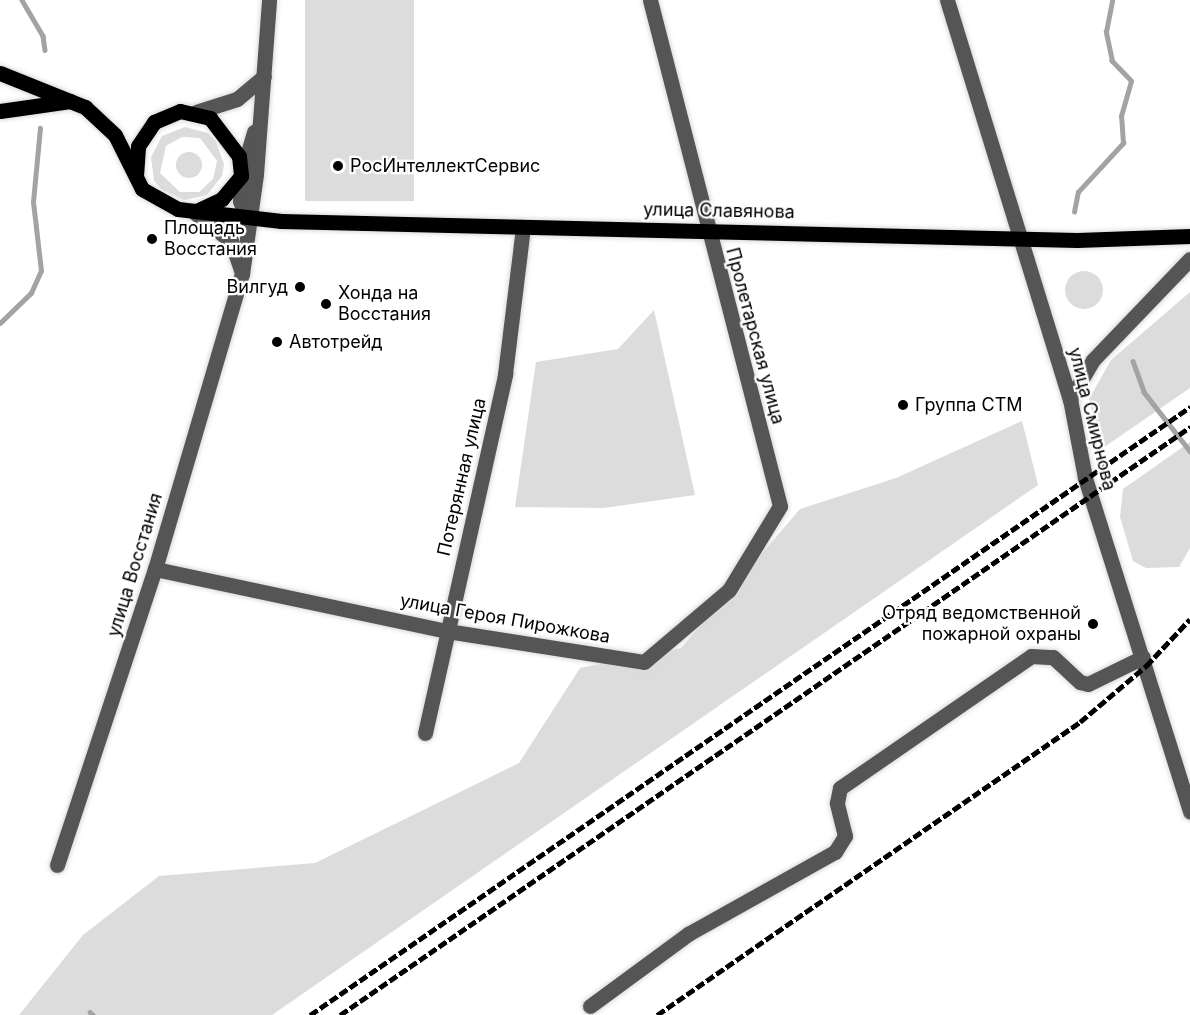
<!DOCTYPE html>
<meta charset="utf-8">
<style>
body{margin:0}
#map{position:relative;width:1190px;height:1015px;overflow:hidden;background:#fff;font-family:Inter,sans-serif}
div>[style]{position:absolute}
.green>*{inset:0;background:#dcdcdc;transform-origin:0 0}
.round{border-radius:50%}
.stream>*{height:4.5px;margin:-2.25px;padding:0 2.25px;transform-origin:2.25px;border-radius:2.25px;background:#a3a3a3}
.roads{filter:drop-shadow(0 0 2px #dbdbdb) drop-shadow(0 0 2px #dbdbdb)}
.minor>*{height:15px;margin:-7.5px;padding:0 7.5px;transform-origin:7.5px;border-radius:7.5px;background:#555}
.major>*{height:15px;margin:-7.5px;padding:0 7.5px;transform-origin:7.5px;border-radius:7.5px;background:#000}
.rail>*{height:4.5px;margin-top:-2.25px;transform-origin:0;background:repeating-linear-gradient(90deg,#000 0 9px,transparent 0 12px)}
.dots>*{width:16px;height:16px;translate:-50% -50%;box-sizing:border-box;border:3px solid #fff;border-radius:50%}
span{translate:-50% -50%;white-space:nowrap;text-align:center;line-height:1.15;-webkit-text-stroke:4.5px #fff;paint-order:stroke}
.poi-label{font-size:18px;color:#000}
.left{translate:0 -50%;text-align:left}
.right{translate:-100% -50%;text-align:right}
.street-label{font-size:18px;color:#000}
</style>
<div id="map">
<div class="green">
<i style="left:305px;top:0;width:109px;height:201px"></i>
<i style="clip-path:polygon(evenodd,185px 127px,208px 133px,216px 142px,224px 164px,222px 176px,207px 195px,184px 200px,162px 190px,154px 181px,151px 157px,162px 136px,185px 127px,182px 137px,200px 138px,217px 161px,213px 179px,199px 192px,180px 192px,160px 173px,166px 146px,182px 137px)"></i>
<i class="round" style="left:176px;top:152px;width:26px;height:26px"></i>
<i class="round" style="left:1065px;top:271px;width:38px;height:38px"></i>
<i style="clip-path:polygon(1190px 292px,1190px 388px,1100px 450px,1089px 399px,1111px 360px)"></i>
<i style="clip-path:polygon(654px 310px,695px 495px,604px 508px,515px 507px,536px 362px,618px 349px)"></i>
<i style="clip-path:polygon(1022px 421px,1038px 485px,272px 1015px,19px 1015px,83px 935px,159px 876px,315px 863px,519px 763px,580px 668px,681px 648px,800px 509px,896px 478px)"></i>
<i style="clip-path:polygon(1190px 442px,1190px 548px,1179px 567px,1146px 568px,1133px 561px,1120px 517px,1123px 489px)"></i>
</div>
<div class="stream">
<i style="left:22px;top:0;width:42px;rotate:59.7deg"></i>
<i style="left:43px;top:36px;width:14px;rotate:82deg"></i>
<i style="left:1074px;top:212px;width:20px;rotate:-79deg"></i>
<i style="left:1078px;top:192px;width:67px;rotate:-47.4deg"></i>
<i style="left:1123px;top:143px;width:27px;rotate:-94deg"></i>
<i style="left:1121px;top:116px;width:36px;rotate:-74deg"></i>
<i style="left:1131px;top:81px;width:28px;rotate:-134deg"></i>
<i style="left:1112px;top:61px;width:30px;rotate:-102deg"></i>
<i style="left:1106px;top:32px;width:33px;rotate:-79deg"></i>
<i style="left:0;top:323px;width:43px;rotate:-44.1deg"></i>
<i style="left:31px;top:293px;width:24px;rotate:-66deg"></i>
<i style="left:41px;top:271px;width:69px;rotate:-96.6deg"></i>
<i style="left:33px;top:202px;width:74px;rotate:-84.6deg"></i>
<i style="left:1133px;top:361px;width:33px;rotate:70deg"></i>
<i style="left:1144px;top:392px;width:75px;rotate:52.1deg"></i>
<i style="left:90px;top:1012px;width:4px;rotate:45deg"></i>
</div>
<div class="roads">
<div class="minor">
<i style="left:947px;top:0;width:418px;rotate:72.9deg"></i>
<i style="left:1070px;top:399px;width:80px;rotate:79.2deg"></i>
<i style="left:1085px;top:478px;width:350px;rotate:72.5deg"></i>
<i style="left:196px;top:112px;width:43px;rotate:-17.6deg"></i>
<i style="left:237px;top:99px;width:35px;rotate:-40deg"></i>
<i style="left:194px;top:212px;width:47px;rotate:38.1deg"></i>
<i style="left:231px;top:241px;width:34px;rotate:71deg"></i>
<i style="left:247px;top:219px;width:19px;rotate:-111deg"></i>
<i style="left:240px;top:201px;width:25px;rotate:-88deg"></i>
<i style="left:241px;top:176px;width:46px;rotate:-73.5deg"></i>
<i style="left:1070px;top:399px;width:45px;rotate:-59.5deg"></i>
<i style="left:1093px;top:360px;width:140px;rotate:-46.2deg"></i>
<i style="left:155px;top:569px;width:299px;rotate:12deg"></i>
<i style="left:447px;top:631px;width:199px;rotate:8.9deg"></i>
<i style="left:644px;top:662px;width:111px;rotate:-40.3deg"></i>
<i style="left:729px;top:590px;width:98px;rotate:-58.7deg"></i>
<i style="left:780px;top:506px;width:522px;rotate:-104.41deg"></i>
<i style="left:425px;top:733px;width:368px;rotate:-77.4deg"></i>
<i style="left:505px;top:374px;width:148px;rotate:-83deg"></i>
<i style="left:57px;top:865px;width:312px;rotate:-71.7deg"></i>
<i style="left:155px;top:569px;width:308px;rotate:-73.6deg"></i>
<i style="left:242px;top:274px;width:101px;rotate:-82deg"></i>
<i style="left:256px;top:174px;width:174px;rotate:-85.7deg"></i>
<i style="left:590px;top:1006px;width:122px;rotate:-36.3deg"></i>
<i style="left:688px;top:934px;width:168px;rotate:-29.2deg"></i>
<i style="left:835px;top:852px;width:19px;rotate:-58deg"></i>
<i style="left:845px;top:836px;width:34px;rotate:-104deg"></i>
<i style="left:837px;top:803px;width:15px;rotate:-79deg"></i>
<i style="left:840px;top:788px;width:232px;rotate:-34.6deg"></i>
<i style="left:1031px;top:656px;width:22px;rotate:3deg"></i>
<i style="left:1053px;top:657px;width:37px;rotate:43deg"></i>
<i style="left:1080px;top:682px;width:8px;rotate:14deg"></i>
<i style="left:1088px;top:684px;width:61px;rotate:-26.1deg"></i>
</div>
<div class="major">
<i style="left:0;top:73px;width:92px;rotate:21.8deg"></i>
<i style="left:85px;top:107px;width:41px;rotate:43deg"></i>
<i style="left:115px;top:135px;width:60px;rotate:63.4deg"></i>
<i style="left:142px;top:189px;width:41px;rotate:29.1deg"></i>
<i style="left:178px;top:209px;width:104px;rotate:6.6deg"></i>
<i style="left:281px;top:221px;width:796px;rotate:1.37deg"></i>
<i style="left:1077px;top:240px;width:113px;rotate:-2deg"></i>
<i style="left:0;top:111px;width:71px;rotate:-8.1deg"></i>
<i style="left:136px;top:176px;width:30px;rotate:-86deg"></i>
<i style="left:138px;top:146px;width:29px;rotate:-56deg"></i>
<i style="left:154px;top:122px;width:28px;rotate:-23deg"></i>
<i style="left:180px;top:111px;width:31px;rotate:13deg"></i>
<i style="left:210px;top:118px;width:48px;rotate:52.7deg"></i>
<i style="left:239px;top:156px;width:20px;rotate:84deg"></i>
<i style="left:241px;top:176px;width:30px;rotate:130deg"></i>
<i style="left:222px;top:199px;width:29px;rotate:155deg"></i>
</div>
</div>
<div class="rail">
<i style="left:310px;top:1015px;width:1070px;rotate:-34.64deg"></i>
<i style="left:340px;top:1015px;width:1034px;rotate:-34.67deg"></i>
<i style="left:657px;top:1015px;width:515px;rotate:-34.71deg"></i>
<i style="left:1080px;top:722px;width:87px;rotate:-40.3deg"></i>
<i style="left:1146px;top:666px;width:64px;rotate:-46.9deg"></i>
</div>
<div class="dots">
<i style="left:338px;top:166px;background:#000"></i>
<i style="left:152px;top:239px;background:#000"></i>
<i style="left:300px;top:287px;background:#000"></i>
<i style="left:326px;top:304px;background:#000"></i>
<i style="left:277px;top:342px;background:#000"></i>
<i style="left:903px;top:405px;background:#000"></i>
<i style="left:1093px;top:624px;background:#000"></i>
</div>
<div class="poi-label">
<span class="left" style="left:350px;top:166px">РосИнтеллектСервис</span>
<span class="left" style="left:164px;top:239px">Площадь<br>Восстания</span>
<span class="right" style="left:288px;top:287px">Вилгуд</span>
<span class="left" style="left:338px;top:304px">Хонда на<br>Восстания</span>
<span class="left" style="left:289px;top:342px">Автотрейд</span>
<span class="left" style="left:915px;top:405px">Группа СТМ</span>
<span class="right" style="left:1081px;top:624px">Отряд ведомственной<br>пожарной охраны</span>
</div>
<div class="street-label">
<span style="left:719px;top:211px;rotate:1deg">улица Славянова</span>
<span style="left:755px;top:336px;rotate:75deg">Пролетарская улица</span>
<span style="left:1092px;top:419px;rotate:76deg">улица Смирнова</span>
<span style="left:462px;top:477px;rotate:-77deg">Потерянная улица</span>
<span style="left:135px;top:565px;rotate:-73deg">улица Восстания</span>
<span style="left:505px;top:619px;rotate:10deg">улица Героя Пирожкова</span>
</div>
</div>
